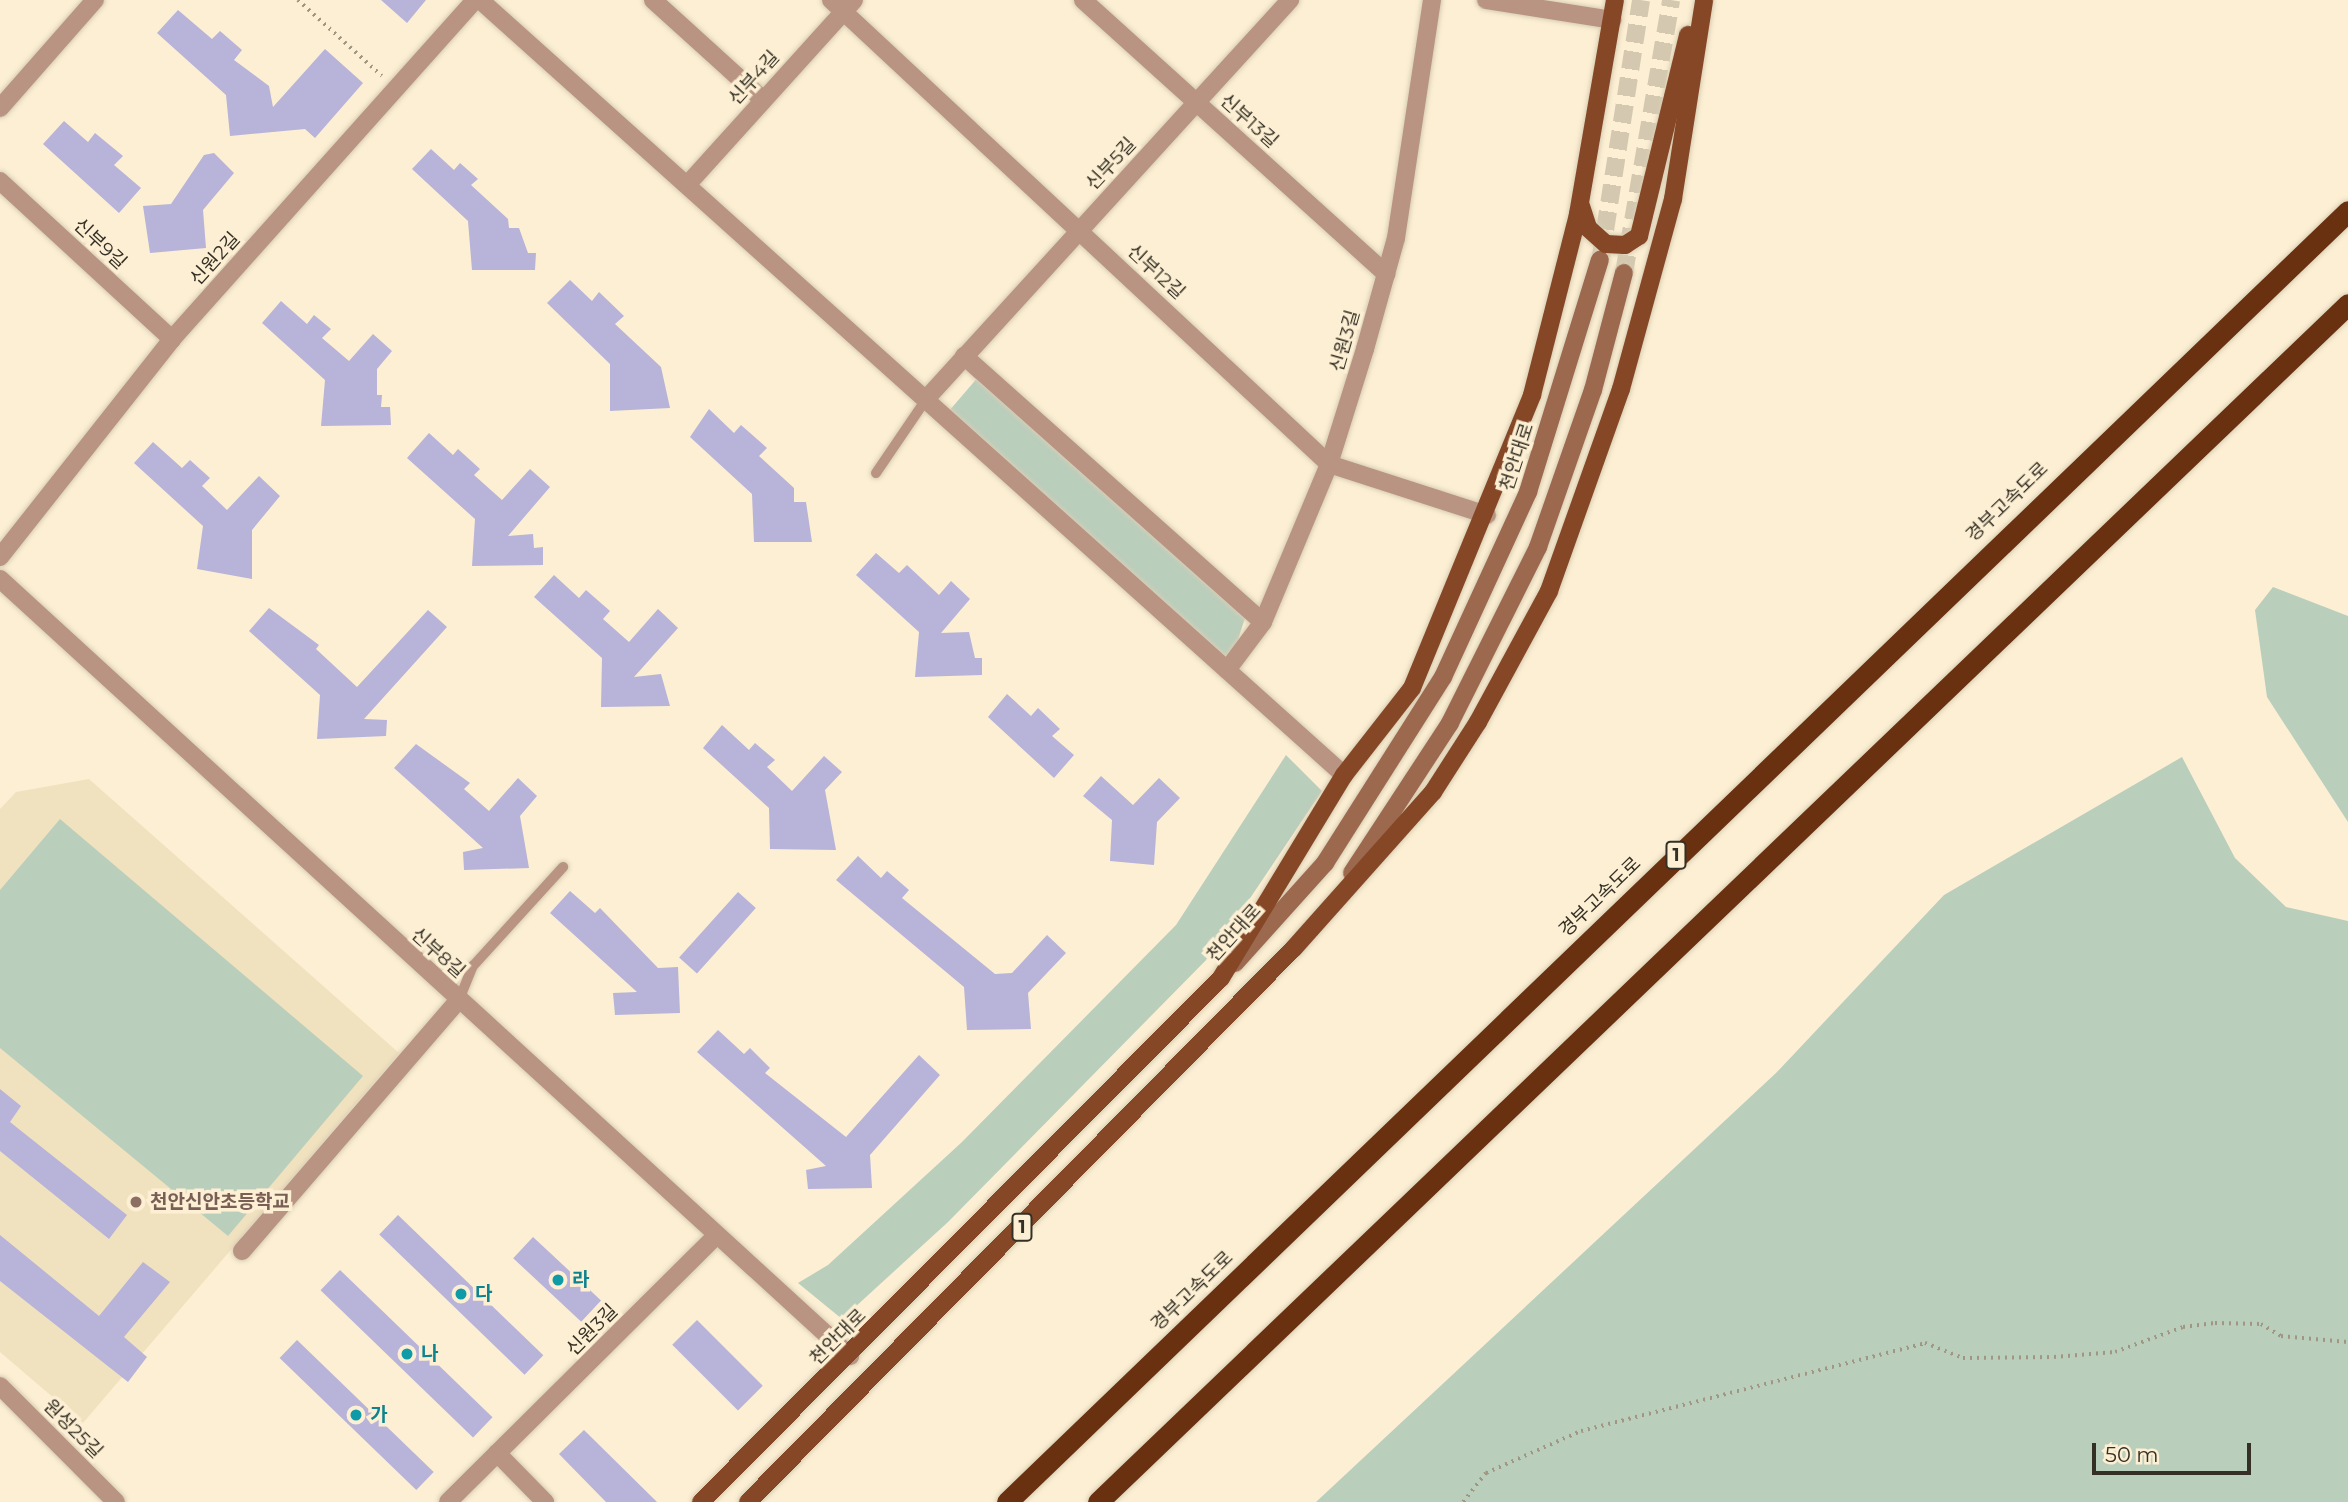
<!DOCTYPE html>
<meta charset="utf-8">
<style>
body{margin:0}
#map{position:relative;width:2348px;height:1502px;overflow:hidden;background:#fcefd3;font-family:Montserrat,"Noto Sans KR",sans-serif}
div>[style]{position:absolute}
.built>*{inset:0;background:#f1e2bf}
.green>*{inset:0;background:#bacebc}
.building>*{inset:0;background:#b7b3d9;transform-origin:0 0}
.secondary-tunnel>*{height:18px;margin-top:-9px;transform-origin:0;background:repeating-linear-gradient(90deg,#d4c9b0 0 18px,transparent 0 27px)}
.path>*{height:3.5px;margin-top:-1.75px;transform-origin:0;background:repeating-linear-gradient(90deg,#a09682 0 2px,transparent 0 7px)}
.roads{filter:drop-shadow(0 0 2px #d8cdb4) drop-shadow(0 0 2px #d8cdb4)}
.service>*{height:10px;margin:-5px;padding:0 5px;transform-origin:5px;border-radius:5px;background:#b99483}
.minor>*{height:18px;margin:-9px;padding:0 9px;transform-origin:9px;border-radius:9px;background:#b99483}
.secondary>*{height:18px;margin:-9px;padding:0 9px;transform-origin:9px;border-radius:9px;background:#9c684e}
.primary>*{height:18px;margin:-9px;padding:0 9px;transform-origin:9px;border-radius:9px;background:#854726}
.motorway>*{height:21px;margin:-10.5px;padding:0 10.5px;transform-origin:10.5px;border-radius:10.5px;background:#693110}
.dots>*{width:19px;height:19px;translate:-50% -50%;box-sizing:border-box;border:4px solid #fcefd3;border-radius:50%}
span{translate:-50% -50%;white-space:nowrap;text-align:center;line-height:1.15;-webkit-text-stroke:7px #fcefd3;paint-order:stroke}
.shield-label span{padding:2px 5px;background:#fcefd3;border:2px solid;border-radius:5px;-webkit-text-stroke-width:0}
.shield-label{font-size:18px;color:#353025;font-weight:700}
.street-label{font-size:19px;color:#353025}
.education-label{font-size:19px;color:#785e54;font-weight:700}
.left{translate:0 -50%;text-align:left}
.culture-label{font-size:19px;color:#0d838f;font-weight:700}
.scale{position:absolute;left:2092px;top:1443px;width:159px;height:32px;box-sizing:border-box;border:4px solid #353025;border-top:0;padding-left:9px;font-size:21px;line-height:24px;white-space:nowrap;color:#353025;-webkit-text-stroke:5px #fcefd3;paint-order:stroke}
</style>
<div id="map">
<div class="built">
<i style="clip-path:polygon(89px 779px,399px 1053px,83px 1423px,0 1352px,0 809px,16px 792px)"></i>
</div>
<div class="green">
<i style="clip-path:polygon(979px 376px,1245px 618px,1233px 655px,1223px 657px,949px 411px)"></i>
<i style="clip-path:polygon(2273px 587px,2348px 616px,2348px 822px,2267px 697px,2255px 610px)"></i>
<i style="clip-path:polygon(1286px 755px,1322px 791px,1214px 952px,948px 1222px,842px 1319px,798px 1283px,828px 1265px,962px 1142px,1176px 925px)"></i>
<i style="clip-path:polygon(2182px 757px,2235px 858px,2286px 907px,2348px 921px,2348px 1502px,1316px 1502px,1776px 1073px,1944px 895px)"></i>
<i style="clip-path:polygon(60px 819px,363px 1076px,228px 1236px,0 1048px,0 890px)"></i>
</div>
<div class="building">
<i style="clip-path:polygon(381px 0,426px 0,407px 23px)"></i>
<i style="clip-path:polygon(178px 10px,212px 39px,220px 31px,242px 50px,234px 60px,269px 86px,273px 107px,325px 49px,363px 83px,315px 138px,305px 129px,230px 136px,226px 95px,157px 33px)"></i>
<i style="clip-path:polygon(64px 121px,88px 142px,95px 133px,123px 156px,114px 165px,141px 188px,119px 213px,43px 144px)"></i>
<i style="clip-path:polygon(431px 149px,454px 170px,460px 163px,478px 179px,471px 185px,508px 219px,509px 228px,519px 228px,528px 253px,536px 253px,535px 270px,472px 270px,468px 221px,412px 169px)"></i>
<i style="clip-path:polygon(214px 153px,234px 173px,203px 210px,206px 248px,150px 253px,143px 206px,171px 204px,204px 155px)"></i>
<i style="clip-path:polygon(570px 280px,592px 301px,599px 292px,624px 316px,615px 324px,661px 367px,670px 408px,610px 411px,610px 364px,547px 303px)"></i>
<i style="clip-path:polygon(281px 301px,307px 324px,314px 315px,331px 329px,322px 338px,349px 361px,373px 334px,392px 351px,377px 369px,377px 395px,382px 395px,381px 407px,390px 407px,391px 425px,321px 426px,325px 380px,262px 323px)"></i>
<i style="clip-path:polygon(709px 409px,734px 433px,741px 425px,767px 448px,759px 456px,794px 488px,794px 502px,806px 502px,812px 542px,754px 542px,752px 494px,690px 437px)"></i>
<i style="clip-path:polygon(429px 433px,453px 455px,458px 449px,480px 469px,474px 475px,502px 500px,530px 469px,550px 487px,508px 536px,533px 534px,534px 548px,543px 547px,543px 565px,472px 566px,475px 519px,407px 458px)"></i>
<i style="clip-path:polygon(153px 442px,182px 468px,190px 460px,210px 478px,202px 486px,227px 510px,259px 476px,280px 496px,252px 530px,252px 579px,197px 569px,203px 526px,134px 463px)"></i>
<i style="clip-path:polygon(876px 553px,899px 573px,907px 565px,939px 595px,951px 581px,970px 599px,941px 633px,969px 632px,975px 658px,982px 658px,982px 675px,915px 677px,919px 632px,856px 575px)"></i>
<i style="clip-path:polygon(554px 575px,579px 598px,586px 590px,610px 611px,603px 619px,629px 642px,658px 609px,678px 628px,634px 677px,661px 674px,670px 706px,601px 707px,602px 658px,534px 597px)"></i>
<i style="clip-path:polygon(269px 608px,319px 645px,316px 649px,357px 687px,428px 610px,447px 627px,364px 719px,387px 720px,386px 736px,317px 739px,320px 695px,249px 631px)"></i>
<i style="clip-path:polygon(1007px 694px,1031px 716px,1038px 708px,1060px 729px,1052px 736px,1074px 755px,1054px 778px,988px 717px)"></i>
<i style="clip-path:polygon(722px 725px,749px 750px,755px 743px,775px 760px,767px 767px,792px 791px,824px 756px,842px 772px,825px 790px,836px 850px,770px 849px,769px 808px,703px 748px)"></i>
<i style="clip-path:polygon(416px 744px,470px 783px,464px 789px,489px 811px,518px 778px,537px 796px,520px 816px,529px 868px,464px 870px,463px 852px,483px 848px,394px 768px)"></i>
<i style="clip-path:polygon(1101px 776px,1133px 805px,1159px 778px,1180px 798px,1157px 822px,1154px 865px,1110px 861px,1112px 820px,1083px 796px)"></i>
<i style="clip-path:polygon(858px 856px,881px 878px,887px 871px,909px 890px,902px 898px,995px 974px,1012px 973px,1047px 935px,1066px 953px,1028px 993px,1031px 1029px,967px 1030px,964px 987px,836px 880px)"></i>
<i style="clip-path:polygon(570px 891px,595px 913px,600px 908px,658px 968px,678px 967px,680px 1013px,615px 1015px,613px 993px,637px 992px,550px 913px)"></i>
<i style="left:738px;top:892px;width:24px;height:88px;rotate:42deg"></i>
<i style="clip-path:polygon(718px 1030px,744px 1054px,750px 1048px,770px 1068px,765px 1073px,846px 1137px,919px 1055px,940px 1075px,870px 1155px,872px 1188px,808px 1189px,806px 1170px,826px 1166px,697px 1052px)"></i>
<i style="clip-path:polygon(0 1089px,21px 1106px,10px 1122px,127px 1215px,109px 1239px,0 1151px)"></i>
<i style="left:398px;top:1215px;width:202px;height:27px;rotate:44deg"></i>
<i style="clip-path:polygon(0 1235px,99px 1316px,143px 1262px,170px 1282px,124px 1337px,147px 1357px,128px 1382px,0 1281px)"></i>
<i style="left:533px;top:1237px;width:93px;height:29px;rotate:43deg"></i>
<i style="left:340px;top:1270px;width:212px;height:28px;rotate:44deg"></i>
<i style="left:697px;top:1320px;width:93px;height:35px;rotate:45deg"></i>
<i style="left:297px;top:1340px;width:190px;height:25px;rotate:44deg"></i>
<i style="clip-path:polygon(584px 1430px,657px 1502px,606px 1502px,559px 1454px)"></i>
</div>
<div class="secondary-tunnel">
<i style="left:1601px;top:256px;width:259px;rotate:-81.1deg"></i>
<i style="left:1624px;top:273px;width:277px;rotate:-80.2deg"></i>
</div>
<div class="path">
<i style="left:298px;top:0;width:113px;rotate:42.1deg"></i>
<i style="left:1463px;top:1502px;width:37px;rotate:-52deg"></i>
<i style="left:1486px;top:1473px;width:104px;rotate:-23.9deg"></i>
<i style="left:1581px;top:1431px;width:355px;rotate:-14.3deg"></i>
<i style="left:1925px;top:1343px;width:41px;rotate:21.5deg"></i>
<i style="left:1963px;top:1358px;width:91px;rotate:-0.6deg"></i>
<i style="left:2054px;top:1357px;width:61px;rotate:-4.7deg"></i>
<i style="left:2115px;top:1352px;width:72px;rotate:-20.2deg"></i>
<i style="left:2183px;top:1327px;width:32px;rotate:-7deg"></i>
<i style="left:2215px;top:1323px;width:46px;rotate:1.2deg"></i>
<i style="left:2261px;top:1324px;width:23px;rotate:31deg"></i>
<i style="left:2281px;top:1336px;width:67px;rotate:5.1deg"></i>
</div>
<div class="roads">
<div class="service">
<i style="left:876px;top:473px;width:91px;rotate:-55.8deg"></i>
<i style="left:459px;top:1000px;width:37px;rotate:-68deg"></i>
<i style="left:473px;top:966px;width:134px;rotate:-47.7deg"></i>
</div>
<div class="minor">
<i style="left:480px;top:0;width:1161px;rotate:41.89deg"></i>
<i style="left:653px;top:0;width:147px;rotate:42.2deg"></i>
<i style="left:831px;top:0;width:681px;rotate:42.98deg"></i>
<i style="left:1329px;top:464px;width:166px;rotate:17.9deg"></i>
<i style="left:1083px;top:0;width:409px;rotate:42.1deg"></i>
<i style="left:1486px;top:0;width:128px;rotate:9deg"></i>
<i style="left:0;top:108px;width:144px;rotate:-48.7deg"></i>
<i style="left:0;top:181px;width:234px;rotate:42.6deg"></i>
<i style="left:687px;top:185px;width:249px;rotate:-47.9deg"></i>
<i style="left:964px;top:356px;width:400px;rotate:41.7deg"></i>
<i style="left:927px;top:398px;width:539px;rotate:-47.63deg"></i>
<i style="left:0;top:557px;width:278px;rotate:-51.7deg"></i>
<i style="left:172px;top:339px;width:455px;rotate:-48.2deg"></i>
<i style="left:0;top:579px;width:1152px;rotate:42.43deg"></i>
<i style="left:1227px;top:670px;width:60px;rotate:-53.1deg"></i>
<i style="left:1263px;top:622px;width:171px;rotate:-67.3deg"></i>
<i style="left:1329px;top:464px;width:121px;rotate:-72.6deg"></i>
<i style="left:1365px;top:349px;width:115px;rotate:-74.4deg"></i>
<i style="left:1396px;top:238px;width:241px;rotate:-81.4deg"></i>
<i style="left:242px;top:1251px;width:332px;rotate:-49.2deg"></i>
<i style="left:0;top:1386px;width:164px;rotate:45deg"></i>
<i style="left:497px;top:1453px;width:69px;rotate:45.6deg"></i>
<i style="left:448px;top:1502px;width:378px;rotate:-44.8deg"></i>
</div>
<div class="secondary">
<i style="left:1352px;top:873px;width:179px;rotate:-56.8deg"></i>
<i style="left:1450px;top:723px;width:197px;rotate:-63.4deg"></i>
<i style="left:1538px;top:547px;width:166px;rotate:-70.7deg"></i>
<i style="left:1593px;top:390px;width:121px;rotate:-75.2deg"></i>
<i style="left:1235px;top:963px;width:135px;rotate:-48deg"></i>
<i style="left:1325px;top:863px;width:220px;rotate:-57.6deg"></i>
<i style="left:1443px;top:677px;width:204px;rotate:-65.3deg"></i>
<i style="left:1528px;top:492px;width:243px;rotate:-72.8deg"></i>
</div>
<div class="primary">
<i style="left:1581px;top:206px;width:23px;rotate:72deg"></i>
<i style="left:1588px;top:228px;width:24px;rotate:42deg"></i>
<i style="left:1606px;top:244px;width:19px;rotate:3deg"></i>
<i style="left:1625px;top:245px;width:17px;rotate:-33deg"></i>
<i style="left:1639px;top:236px;width:207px;rotate:-76.3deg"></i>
<i style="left:701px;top:1502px;width:738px;rotate:-45.22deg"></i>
<i style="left:1221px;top:978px;width:237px;rotate:-58.8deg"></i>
<i style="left:1344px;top:775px;width:110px;rotate:-52deg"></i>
<i style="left:1412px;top:688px;width:317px;rotate:-67.7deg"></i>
<i style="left:1532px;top:395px;width:187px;rotate:-75.7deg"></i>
<i style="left:1578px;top:214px;width:217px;rotate:-80.2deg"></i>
<i style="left:748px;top:1502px;width:778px;rotate:-45.42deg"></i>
<i style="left:1294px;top:948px;width:209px;rotate:-48.3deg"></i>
<i style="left:1433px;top:792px;width:83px;rotate:-57.3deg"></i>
<i style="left:1478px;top:722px;width:149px;rotate:-61.5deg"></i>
<i style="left:1549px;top:591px;width:214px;rotate:-70.4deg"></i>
<i style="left:1621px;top:389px;width:197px;rotate:-74.7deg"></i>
<i style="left:1673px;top:199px;width:201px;rotate:-81.1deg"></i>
</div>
<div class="motorway">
<i style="left:1007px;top:1502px;width:1861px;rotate:-43.91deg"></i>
<i style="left:1098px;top:1502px;width:1731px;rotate:-43.78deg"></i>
</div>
</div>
<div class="dots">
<i style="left:136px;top:1202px;background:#8d6e63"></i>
<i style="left:558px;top:1280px;background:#0f9aa8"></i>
<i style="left:461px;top:1294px;background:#0f9aa8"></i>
<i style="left:407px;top:1354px;background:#0f9aa8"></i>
<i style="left:356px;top:1415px;background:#0f9aa8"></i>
</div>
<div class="shield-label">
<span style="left:1676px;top:855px">1</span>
<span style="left:1022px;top:1227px">1</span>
</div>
<div class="street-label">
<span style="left:754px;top:78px;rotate:-48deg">신부4길</span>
<span style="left:1249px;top:121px;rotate:42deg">신부13길</span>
<span style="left:1111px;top:164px;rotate:-47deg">신부5길</span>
<span style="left:100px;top:244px;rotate:43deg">신부9길</span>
<span style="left:215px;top:259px;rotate:-48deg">신원2길</span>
<span style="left:1156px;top:272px;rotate:43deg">신부12길</span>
<span style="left:1345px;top:341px;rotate:-74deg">신원3길</span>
<span style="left:1517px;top:457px;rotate:-72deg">천안대로</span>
<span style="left:2007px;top:502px;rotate:-44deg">경부고속도로</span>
<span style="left:1600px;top:897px;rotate:-44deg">경부고속도로</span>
<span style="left:1234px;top:933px;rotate:-48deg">천안대로</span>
<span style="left:438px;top:953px;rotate:42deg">신부8길</span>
<span style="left:1192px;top:1291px;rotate:-44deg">경부고속도로</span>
<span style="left:592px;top:1330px;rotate:-45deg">신원3길</span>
<span style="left:838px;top:1337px;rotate:-45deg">천안대로</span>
<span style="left:73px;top:1429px;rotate:45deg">원성25길</span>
</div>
<div class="education-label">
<span class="left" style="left:150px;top:1202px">천안신안초등학교</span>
</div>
<div class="culture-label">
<span class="left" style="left:572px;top:1280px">라</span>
<span class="left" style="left:475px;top:1294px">다</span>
<span class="left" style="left:421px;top:1354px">나</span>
<span class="left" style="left:370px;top:1415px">가</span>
</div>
<div class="scale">50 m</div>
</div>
